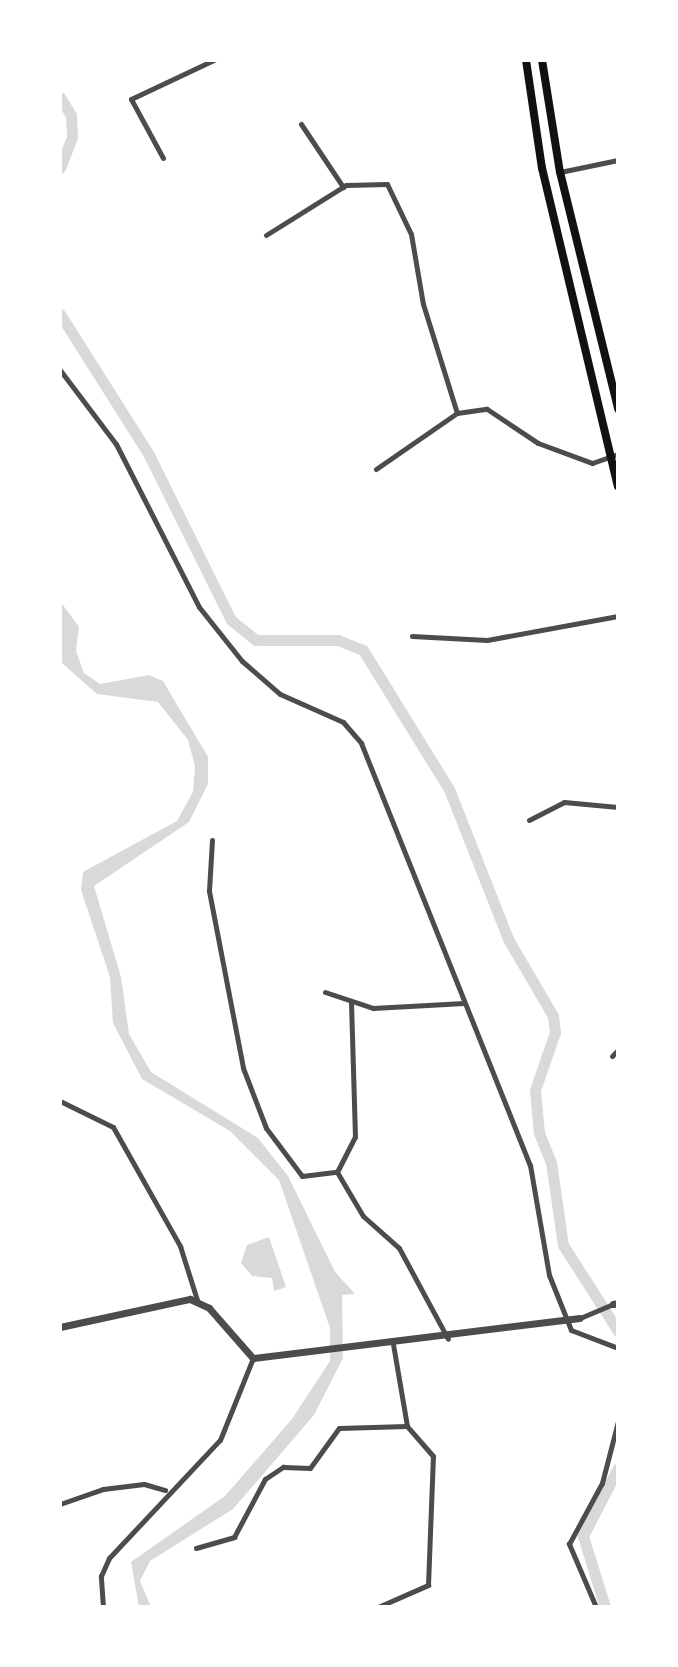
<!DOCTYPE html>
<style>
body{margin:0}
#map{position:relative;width:678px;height:1667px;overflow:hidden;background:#fff;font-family:"Times New Roman",serif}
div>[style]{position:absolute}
.water>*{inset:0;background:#d9d9d9}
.canal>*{height:11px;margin:-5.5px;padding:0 5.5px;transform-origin:5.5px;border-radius:5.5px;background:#d9d9d9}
.minor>*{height:5px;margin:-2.5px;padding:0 2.5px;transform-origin:2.5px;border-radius:2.5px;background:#4c4c4c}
.tertiary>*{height:7px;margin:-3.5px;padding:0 3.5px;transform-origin:3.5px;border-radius:3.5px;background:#4c4c4c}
.primary>*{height:8px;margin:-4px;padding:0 4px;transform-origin:4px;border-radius:4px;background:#111}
span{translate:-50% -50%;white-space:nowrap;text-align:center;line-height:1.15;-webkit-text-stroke:7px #fff;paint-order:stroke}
.frame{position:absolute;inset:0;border:62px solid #fff;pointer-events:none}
</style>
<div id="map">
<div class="water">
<i style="clip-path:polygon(60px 601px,79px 627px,76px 651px,84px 673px,100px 684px,149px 675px,163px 681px,208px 757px,208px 784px,189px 822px,94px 886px,121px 977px,129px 1034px,151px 1072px,258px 1138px,288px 1176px,335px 1272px,355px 1294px,342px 1295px,343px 1358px,314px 1415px,233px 1509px,150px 1561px,140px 1581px,151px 1607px,139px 1607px,131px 1562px,225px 1496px,292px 1419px,330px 1361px,330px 1328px,279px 1180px,230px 1131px,142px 1079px,113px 1023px,110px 977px,81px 890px,83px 872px,177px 821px,193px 792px,195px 766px,188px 740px,158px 702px,97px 694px,62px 663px)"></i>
<i style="clip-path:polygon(269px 1237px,286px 1287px,274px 1291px,272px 1278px,252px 1276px,241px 1263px,247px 1245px)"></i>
</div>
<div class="canal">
<i style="left:60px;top:97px;width:21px;rotate:59deg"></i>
<i style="left:71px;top:115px;width:22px;rotate:87deg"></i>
<i style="left:72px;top:137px;width:33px;rotate:111deg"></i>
<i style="left:60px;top:314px;width:167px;rotate:57.7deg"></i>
<i style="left:149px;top:455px;width:184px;rotate:63.6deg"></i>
<i style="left:231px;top:620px;width:32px;rotate:39deg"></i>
<i style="left:256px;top:640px;width:82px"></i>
<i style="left:338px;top:640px;width:27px;rotate:22deg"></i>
<i style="left:363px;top:650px;width:163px;rotate:58.3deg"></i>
<i style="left:449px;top:789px;width:161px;rotate:68.5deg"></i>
<i style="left:508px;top:939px;width:89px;rotate:59.7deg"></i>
<i style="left:553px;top:1016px;width:16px;rotate:83deg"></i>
<i style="left:555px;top:1032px;width:61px;rotate:109deg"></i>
<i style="left:535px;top:1090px;width:43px;rotate:84.7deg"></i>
<i style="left:539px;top:1133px;width:31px;rotate:68deg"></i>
<i style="left:551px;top:1162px;width:84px;rotate:81.8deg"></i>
<i style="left:563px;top:1245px;width:102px;rotate:57.4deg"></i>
<i style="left:605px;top:1607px;width:74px;rotate:-107.2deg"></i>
<i style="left:583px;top:1536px;width:76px;rotate:-62.8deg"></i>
</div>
<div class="minor">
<i style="left:301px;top:124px;width:76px;rotate:56.3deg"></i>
<i style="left:163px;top:158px;width:67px;rotate:-118.5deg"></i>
<i style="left:131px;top:99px;width:92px;rotate:-25.2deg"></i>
<i style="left:560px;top:172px;width:59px;rotate:-11.7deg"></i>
<i style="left:266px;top:235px;width:94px;rotate:-32deg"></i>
<i style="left:346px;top:185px;width:41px;rotate:-1.4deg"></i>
<i style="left:387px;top:184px;width:55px;rotate:64.4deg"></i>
<i style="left:411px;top:234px;width:71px;rotate:80.3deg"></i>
<i style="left:423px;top:304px;width:114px;rotate:72.7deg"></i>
<i style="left:60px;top:370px;width:93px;rotate:52.9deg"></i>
<i style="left:116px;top:444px;width:183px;rotate:63deg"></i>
<i style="left:199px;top:607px;width:69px;rotate:51.5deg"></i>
<i style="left:242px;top:661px;width:50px;rotate:41deg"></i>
<i style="left:280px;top:694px;width:69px;rotate:24deg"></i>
<i style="left:343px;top:722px;width:28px;rotate:49deg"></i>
<i style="left:361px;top:743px;width:455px;rotate:68.2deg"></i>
<i style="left:530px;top:1165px;width:112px;rotate:80.2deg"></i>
<i style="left:549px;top:1275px;width:59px;rotate:68.2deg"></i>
<i style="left:571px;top:1330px;width:50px;rotate:21deg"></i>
<i style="left:376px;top:469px;width:98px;rotate:-34.7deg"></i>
<i style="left:457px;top:413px;width:30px;rotate:-8deg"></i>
<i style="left:487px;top:409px;width:61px;rotate:33.7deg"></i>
<i style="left:538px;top:443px;width:58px;rotate:20.3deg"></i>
<i style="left:592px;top:463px;width:28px;rotate:-19deg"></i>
<i style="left:412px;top:636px;width:75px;rotate:3.1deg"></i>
<i style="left:487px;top:640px;width:133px;rotate:-10.4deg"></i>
<i style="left:529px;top:820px;width:39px;rotate:-27deg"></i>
<i style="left:564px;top:802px;width:54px;rotate:5.3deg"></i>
<i style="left:212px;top:840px;width:51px;rotate:93.4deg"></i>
<i style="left:209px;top:891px;width:180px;rotate:79.1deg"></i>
<i style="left:243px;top:1068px;width:64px;rotate:69deg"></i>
<i style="left:266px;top:1128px;width:60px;rotate:53.1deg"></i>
<i style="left:302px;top:1176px;width:35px;rotate:-7deg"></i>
<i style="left:325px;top:992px;width:51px;rotate:18.4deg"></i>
<i style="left:373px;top:1008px;width:91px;rotate:-3.1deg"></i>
<i style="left:612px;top:1056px;width:8px;rotate:-45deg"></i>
<i style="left:60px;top:1101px;width:59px;rotate:26.1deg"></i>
<i style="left:113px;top:1127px;width:137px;rotate:60.6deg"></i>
<i style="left:180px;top:1246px;width:57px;rotate:72.5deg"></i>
<i style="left:337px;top:1172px;width:51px;rotate:59.4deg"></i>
<i style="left:363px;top:1216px;width:48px;rotate:41.6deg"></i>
<i style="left:399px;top:1248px;width:103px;rotate:61.7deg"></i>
<i style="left:337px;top:1172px;width:39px;rotate:-63deg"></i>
<i style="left:355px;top:1137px;width:136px;rotate:-91.7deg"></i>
<i style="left:580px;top:1318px;width:36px;rotate:-23deg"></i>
<i style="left:60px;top:1504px;width:46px;rotate:-19.2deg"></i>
<i style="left:103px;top:1489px;width:41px;rotate:-7deg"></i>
<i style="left:144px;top:1484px;width:22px;rotate:16deg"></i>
<i style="left:196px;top:1548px;width:40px;rotate:-16deg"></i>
<i style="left:234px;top:1537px;width:66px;rotate:-61.9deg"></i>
<i style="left:265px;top:1479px;width:22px;rotate:-34deg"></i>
<i style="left:283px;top:1467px;width:27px;rotate:2deg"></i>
<i style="left:310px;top:1468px;width:49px;rotate:-54.1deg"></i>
<i style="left:339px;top:1428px;width:68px;rotate:-1.7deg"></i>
<i style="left:103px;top:1607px;width:31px;rotate:-94deg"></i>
<i style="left:101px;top:1576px;width:20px;rotate:-66deg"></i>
<i style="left:109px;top:1558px;width:162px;rotate:-46.8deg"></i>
<i style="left:220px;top:1440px;width:88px;rotate:-68.1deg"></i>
<i style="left:378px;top:1607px;width:55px;rotate:-23.7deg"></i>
<i style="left:428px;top:1585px;width:129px;rotate:-87.8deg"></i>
<i style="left:433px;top:1456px;width:40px;rotate:-131deg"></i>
<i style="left:407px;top:1426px;width:83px;rotate:-99.7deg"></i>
<i style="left:596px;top:1607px;width:69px;rotate:-113.2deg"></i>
<i style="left:569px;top:1544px;width:69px;rotate:-61.6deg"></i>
<i style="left:602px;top:1483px;width:64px;rotate:-75.5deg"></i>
</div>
<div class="tertiary">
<i style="left:613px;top:1304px;width:5px;rotate:-11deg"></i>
<i style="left:60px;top:1327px;width:133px;rotate:-12.2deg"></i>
<i style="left:190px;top:1299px;width:21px;rotate:25deg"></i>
<i style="left:209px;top:1308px;width:67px;rotate:48.7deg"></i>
<i style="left:253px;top:1358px;width:329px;rotate:-7deg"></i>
</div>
<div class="primary">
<i style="left:526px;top:60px;width:109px;rotate:81.6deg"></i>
<i style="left:542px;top:168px;width:327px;rotate:76.6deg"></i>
<i style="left:542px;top:60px;width:113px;rotate:80.9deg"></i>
<i style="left:560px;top:172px;width:244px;rotate:76.2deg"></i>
</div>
<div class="frame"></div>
</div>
